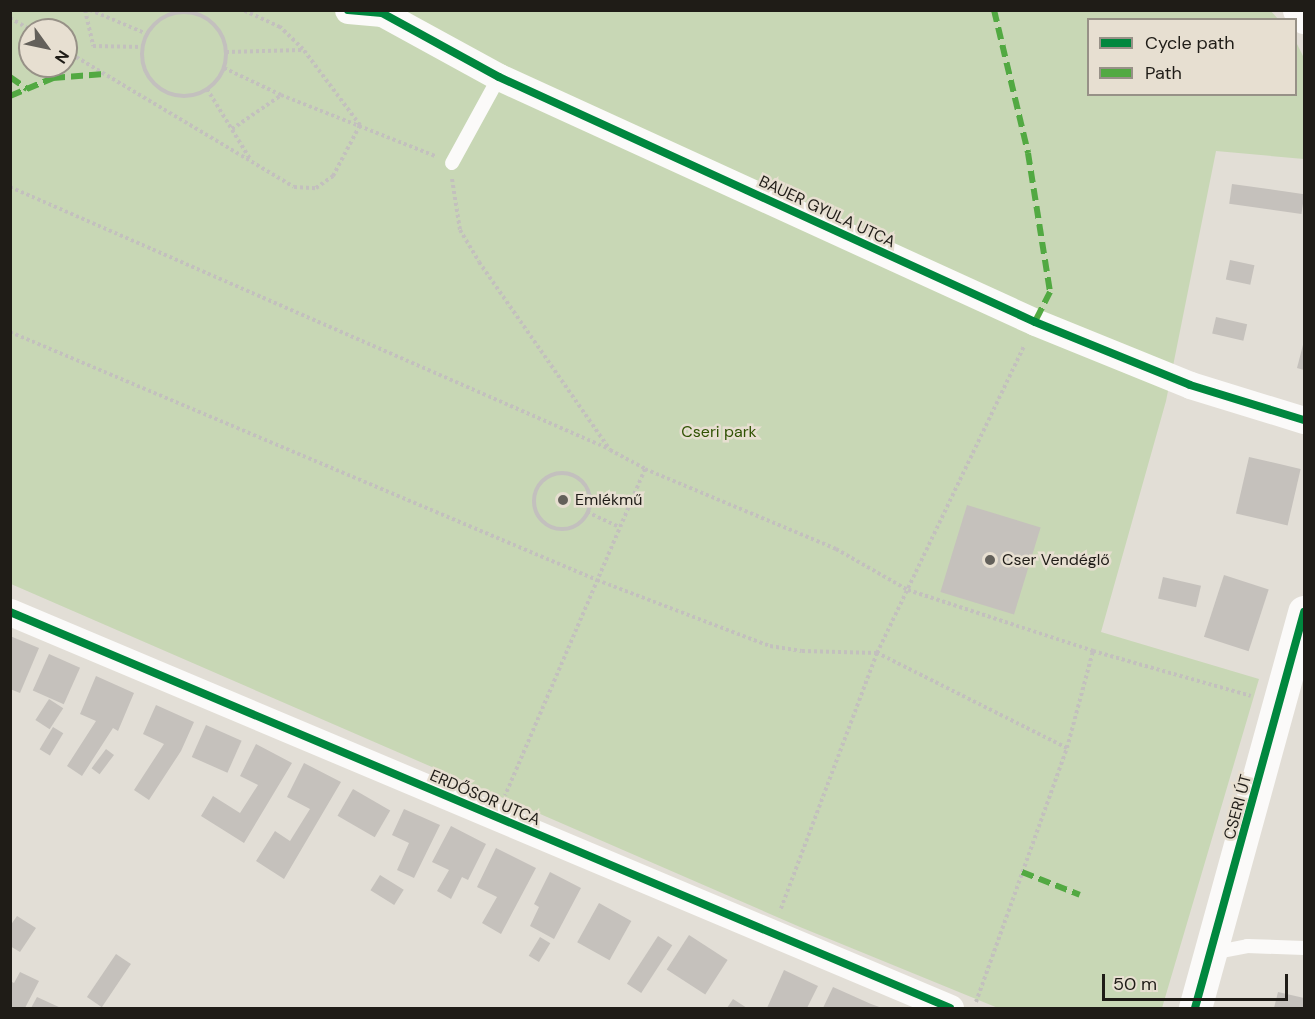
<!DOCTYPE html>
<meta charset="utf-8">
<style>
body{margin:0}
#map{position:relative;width:1315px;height:1019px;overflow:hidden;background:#e2ded6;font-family:"DM Sans",sans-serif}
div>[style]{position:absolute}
.green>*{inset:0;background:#c8d7b5}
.building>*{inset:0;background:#c5c1bc;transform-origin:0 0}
.path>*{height:4px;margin-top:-2px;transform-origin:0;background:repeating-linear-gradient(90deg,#c3c0be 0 3px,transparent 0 6px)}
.path>.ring{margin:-2px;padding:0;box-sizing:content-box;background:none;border:4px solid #c3c0be;border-radius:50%}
.service>*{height:14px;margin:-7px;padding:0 7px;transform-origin:7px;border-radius:7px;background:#fbfaf9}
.minor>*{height:27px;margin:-13.5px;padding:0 13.5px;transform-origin:13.5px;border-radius:13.5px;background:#fbfaf9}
.tertiary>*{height:33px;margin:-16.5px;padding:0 16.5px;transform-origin:16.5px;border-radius:16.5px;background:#fbfaf9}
.quiet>*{height:6px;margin-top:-3px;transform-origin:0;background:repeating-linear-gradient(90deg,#52a942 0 12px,transparent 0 18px)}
.cycleway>*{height:8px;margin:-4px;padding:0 4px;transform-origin:4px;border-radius:4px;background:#00873e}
.dots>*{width:16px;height:16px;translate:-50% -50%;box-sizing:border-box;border:3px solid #e7dfd1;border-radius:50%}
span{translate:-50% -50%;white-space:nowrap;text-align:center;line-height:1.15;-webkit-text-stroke:5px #e7dfd1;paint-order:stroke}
.street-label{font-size:16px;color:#1f1c17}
.park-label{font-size:16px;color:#315304}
.poi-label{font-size:16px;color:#1f1c17}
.left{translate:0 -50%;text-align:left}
.frame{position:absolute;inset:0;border:12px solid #1f1c17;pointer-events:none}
.legend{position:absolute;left:1087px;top:18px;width:210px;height:78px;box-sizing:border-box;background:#e7dfd1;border:2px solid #979187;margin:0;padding:8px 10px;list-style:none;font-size:18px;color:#1f1c17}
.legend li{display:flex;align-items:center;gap:12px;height:30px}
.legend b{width:30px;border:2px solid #979187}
.north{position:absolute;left:18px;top:18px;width:60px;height:60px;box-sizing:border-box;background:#e7dfd1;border:2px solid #979187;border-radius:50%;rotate:123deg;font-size:16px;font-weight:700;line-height:24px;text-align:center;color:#1f1c17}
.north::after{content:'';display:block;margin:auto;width:21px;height:27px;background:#63605a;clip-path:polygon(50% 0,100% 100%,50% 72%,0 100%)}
.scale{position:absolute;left:1102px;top:974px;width:186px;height:27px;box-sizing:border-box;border:3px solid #1f1c17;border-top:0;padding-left:8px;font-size:18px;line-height:21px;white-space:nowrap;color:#1f1c17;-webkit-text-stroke:4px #e7dfd1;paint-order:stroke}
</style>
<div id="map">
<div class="green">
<i style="clip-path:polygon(evenodd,1270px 10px,1278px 19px,1088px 20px,1088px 94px,1296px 94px,1296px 42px,1304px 58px,1304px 159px,1216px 151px,1166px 401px,1101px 632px,1259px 679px,1162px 1008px,998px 1008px,800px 927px,11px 584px,11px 11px,1270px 10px,30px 30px,66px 30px,66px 66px,30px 66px,30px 30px)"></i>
</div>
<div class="building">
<i style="left:1232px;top:184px;width:73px;height:20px;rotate:8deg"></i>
<i style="left:1230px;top:260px;width:25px;height:20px;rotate:12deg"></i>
<i style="left:1216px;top:317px;width:32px;height:17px;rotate:13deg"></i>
<i style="clip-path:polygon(1304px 341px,1304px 370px,1297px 368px)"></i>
<i style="left:1249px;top:457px;width:53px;height:58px;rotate:13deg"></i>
<i style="left:967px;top:505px;width:77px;height:91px;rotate:17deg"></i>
<i style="left:1224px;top:575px;width:47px;height:65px;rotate:18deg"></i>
<i style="left:1163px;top:577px;width:39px;height:22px;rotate:13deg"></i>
<i style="clip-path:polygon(10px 636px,39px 648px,20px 693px,10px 689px)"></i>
<i style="left:49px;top:654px;width:34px;height:40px;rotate:24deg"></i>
<i style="clip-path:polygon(96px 676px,134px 693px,118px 731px,113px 728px,82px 776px,67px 766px,96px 721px,80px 714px)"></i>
<i style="left:49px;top:699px;width:17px;height:25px;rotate:33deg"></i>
<i style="clip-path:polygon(156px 705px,194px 722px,181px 751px,149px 800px,134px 790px,164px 744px,143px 734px)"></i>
<i style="left:206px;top:725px;width:39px;height:35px;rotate:24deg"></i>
<i style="left:53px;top:727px;width:12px;height:26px;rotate:31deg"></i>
<i style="clip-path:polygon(256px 744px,292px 763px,244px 843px,201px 816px,213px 796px,240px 813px,258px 785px,240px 776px)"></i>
<i style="left:106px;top:749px;width:10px;height:24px;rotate:37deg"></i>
<i style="clip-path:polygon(304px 763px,341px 782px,284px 879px,256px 861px,275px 831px,290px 841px,310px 809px,287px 797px)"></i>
<i style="left:353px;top:789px;width:43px;height:31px;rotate:30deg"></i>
<i style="clip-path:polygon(404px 809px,440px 825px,414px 878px,397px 870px,409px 843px,392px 835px)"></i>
<i style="clip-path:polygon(451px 826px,486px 844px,468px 880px,462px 877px,451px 899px,437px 891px,449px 870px,432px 862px)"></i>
<i style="clip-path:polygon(496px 848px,536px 868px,501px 934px,482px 923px,497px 897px,477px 887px)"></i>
<i style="clip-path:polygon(550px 872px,581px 888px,554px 939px,530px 926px,539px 907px,534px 904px)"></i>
<i style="left:380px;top:875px;width:28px;height:18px;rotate:32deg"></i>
<i style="left:599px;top:903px;width:37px;height:45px;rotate:29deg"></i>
<i style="clip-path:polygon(17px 916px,36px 928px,20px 952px,10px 946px,10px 926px)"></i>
<i style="left:689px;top:935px;width:46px;height:41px;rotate:33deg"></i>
<i style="left:658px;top:936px;width:17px;height:57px;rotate:33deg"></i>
<i style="left:540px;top:937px;width:12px;height:22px;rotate:31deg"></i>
<i style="left:116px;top:954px;width:18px;height:52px;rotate:34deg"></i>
<i style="clip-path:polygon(784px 970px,818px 986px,807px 1008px,767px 1008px)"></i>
<i style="clip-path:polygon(20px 972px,39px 981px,25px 1008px,10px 1008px,10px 981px,14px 983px)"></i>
<i style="clip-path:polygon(833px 987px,871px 1004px,882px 1008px,823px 1008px)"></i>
<i style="clip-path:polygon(1278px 992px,1304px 998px,1304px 1008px,1274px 1008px)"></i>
<i style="clip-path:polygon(37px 997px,61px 1008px,31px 1008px)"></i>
<i style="clip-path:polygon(733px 999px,747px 1008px,727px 1008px)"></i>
</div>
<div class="path">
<i style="left:85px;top:10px;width:37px;rotate:77deg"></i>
<i style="left:93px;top:46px;width:50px;rotate:1.1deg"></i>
<i style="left:90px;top:10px;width:62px;rotate:22.8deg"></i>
<i class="ring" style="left:142px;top:12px;width:80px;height:80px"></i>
<i style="left:10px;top:18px;width:24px;rotate:30deg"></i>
<i style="left:66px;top:51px;width:265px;rotate:30.8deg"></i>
<i style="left:294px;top:187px;width:22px;rotate:3deg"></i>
<i style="left:316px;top:188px;width:21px;rotate:-35deg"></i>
<i style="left:333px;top:176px;width:58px;rotate:-62.1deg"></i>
<i style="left:360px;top:125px;width:95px;rotate:-126.9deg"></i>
<i style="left:303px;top:49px;width:32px;rotate:-136deg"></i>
<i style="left:280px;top:27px;width:41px;rotate:-155.3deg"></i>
<i style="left:226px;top:52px;width:76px;rotate:-1.5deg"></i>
<i style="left:224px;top:68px;width:63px;rotate:25.3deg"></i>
<i style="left:281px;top:95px;width:166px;rotate:21.6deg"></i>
<i style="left:207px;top:89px;width:82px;rotate:58.4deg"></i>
<i style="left:232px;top:129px;width:58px;rotate:-34.5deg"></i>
<i style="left:452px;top:179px;width:52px;rotate:81.1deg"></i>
<i style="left:460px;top:230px;width:37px;rotate:59deg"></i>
<i style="left:479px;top:262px;width:229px;rotate:55.1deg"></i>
<i style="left:610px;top:450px;width:40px;rotate:28deg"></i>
<i style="left:645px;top:469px;width:355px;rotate:113.2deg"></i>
<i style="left:10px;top:187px;width:654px;rotate:23.62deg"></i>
<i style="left:10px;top:332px;width:637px;rotate:22.9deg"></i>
<i style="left:597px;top:580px;width:185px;rotate:20.9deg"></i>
<i style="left:770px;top:646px;width:32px;rotate:9deg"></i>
<i style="left:802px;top:651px;width:75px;rotate:1.5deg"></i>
<i style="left:877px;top:653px;width:276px;rotate:110.6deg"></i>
<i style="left:645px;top:469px;width:207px;rotate:22.7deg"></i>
<i style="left:836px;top:549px;width:83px;rotate:29.7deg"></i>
<i style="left:908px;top:590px;width:195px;rotate:18.2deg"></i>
<i style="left:1093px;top:651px;width:164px;rotate:15.9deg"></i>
<i class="ring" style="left:534px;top:473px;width:52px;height:52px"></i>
<i style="left:587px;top:512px;width:35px;rotate:25deg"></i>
<i style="left:1067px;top:748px;width:100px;rotate:-75deg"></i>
<i style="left:976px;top:1002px;width:270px;rotate:-70.3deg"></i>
<i style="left:1067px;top:748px;width:212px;rotate:-153.4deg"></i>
<i style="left:877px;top:653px;width:340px;rotate:-64.4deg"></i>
</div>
<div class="service">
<i style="left:452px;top:163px;width:98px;rotate:-61.3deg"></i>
<i style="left:1212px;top:953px;width:36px;rotate:-11deg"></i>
<i style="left:1247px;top:946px;width:57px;rotate:2deg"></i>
</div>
<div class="minor">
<i style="left:348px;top:10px;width:34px;rotate:5deg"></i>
<i style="left:382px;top:13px;width:133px;rotate:28.7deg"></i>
<i style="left:499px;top:77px;width:589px;rotate:24.56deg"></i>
<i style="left:1035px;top:322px;width:167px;rotate:22.1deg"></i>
<i style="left:1190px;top:385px;width:119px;rotate:17.1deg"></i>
<i style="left:10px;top:612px;width:1020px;rotate:22.84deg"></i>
</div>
<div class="tertiary">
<i style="left:1299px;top:10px;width:9px;rotate:54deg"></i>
<i style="left:1195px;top:1008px;width:411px;rotate:-74.6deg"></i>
</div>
<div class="quiet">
<i style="left:994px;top:10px;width:147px;rotate:76.6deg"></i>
<i style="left:1028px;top:153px;width:141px;rotate:81deg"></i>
<i style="left:1050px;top:292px;width:34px;rotate:117deg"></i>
<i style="left:10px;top:77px;width:21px;rotate:35deg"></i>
<i style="left:10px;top:96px;width:47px;rotate:-22.7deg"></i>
<i style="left:53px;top:78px;width:51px;rotate:-4.5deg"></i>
<i style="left:1022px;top:872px;width:62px;rotate:21.6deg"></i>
</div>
<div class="cycleway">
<i style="left:348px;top:10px;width:34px;rotate:5deg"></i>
<i style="left:382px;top:13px;width:133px;rotate:28.7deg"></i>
<i style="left:499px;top:77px;width:589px;rotate:24.56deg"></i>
<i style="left:1035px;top:322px;width:167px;rotate:22.1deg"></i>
<i style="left:1190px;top:385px;width:119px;rotate:17.1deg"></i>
<i style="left:10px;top:612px;width:1020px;rotate:22.84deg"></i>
<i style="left:1195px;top:1008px;width:411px;rotate:-74.6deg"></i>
</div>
<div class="dots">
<i style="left:563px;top:500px;background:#63605a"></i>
<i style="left:990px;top:560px;background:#63605a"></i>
</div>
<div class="street-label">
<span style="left:827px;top:212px;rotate:25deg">BAUER GYULA UTCA</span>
<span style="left:485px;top:798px;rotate:23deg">ERDŐSOR UTCA</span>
<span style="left:1238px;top:807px;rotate:-75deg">CSERI ÚT</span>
</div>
<div class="park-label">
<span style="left:719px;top:432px">Cseri park</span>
</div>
<div class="poi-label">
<span class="left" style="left:575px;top:500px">Emlékmű</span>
<span class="left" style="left:1002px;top:560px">Cser Vendéglő</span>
</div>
<div class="frame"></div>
<ul class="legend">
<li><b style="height:8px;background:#00873e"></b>Cycle path</li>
<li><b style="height:8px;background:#52a942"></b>Path</li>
</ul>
<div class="north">N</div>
<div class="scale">50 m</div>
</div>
